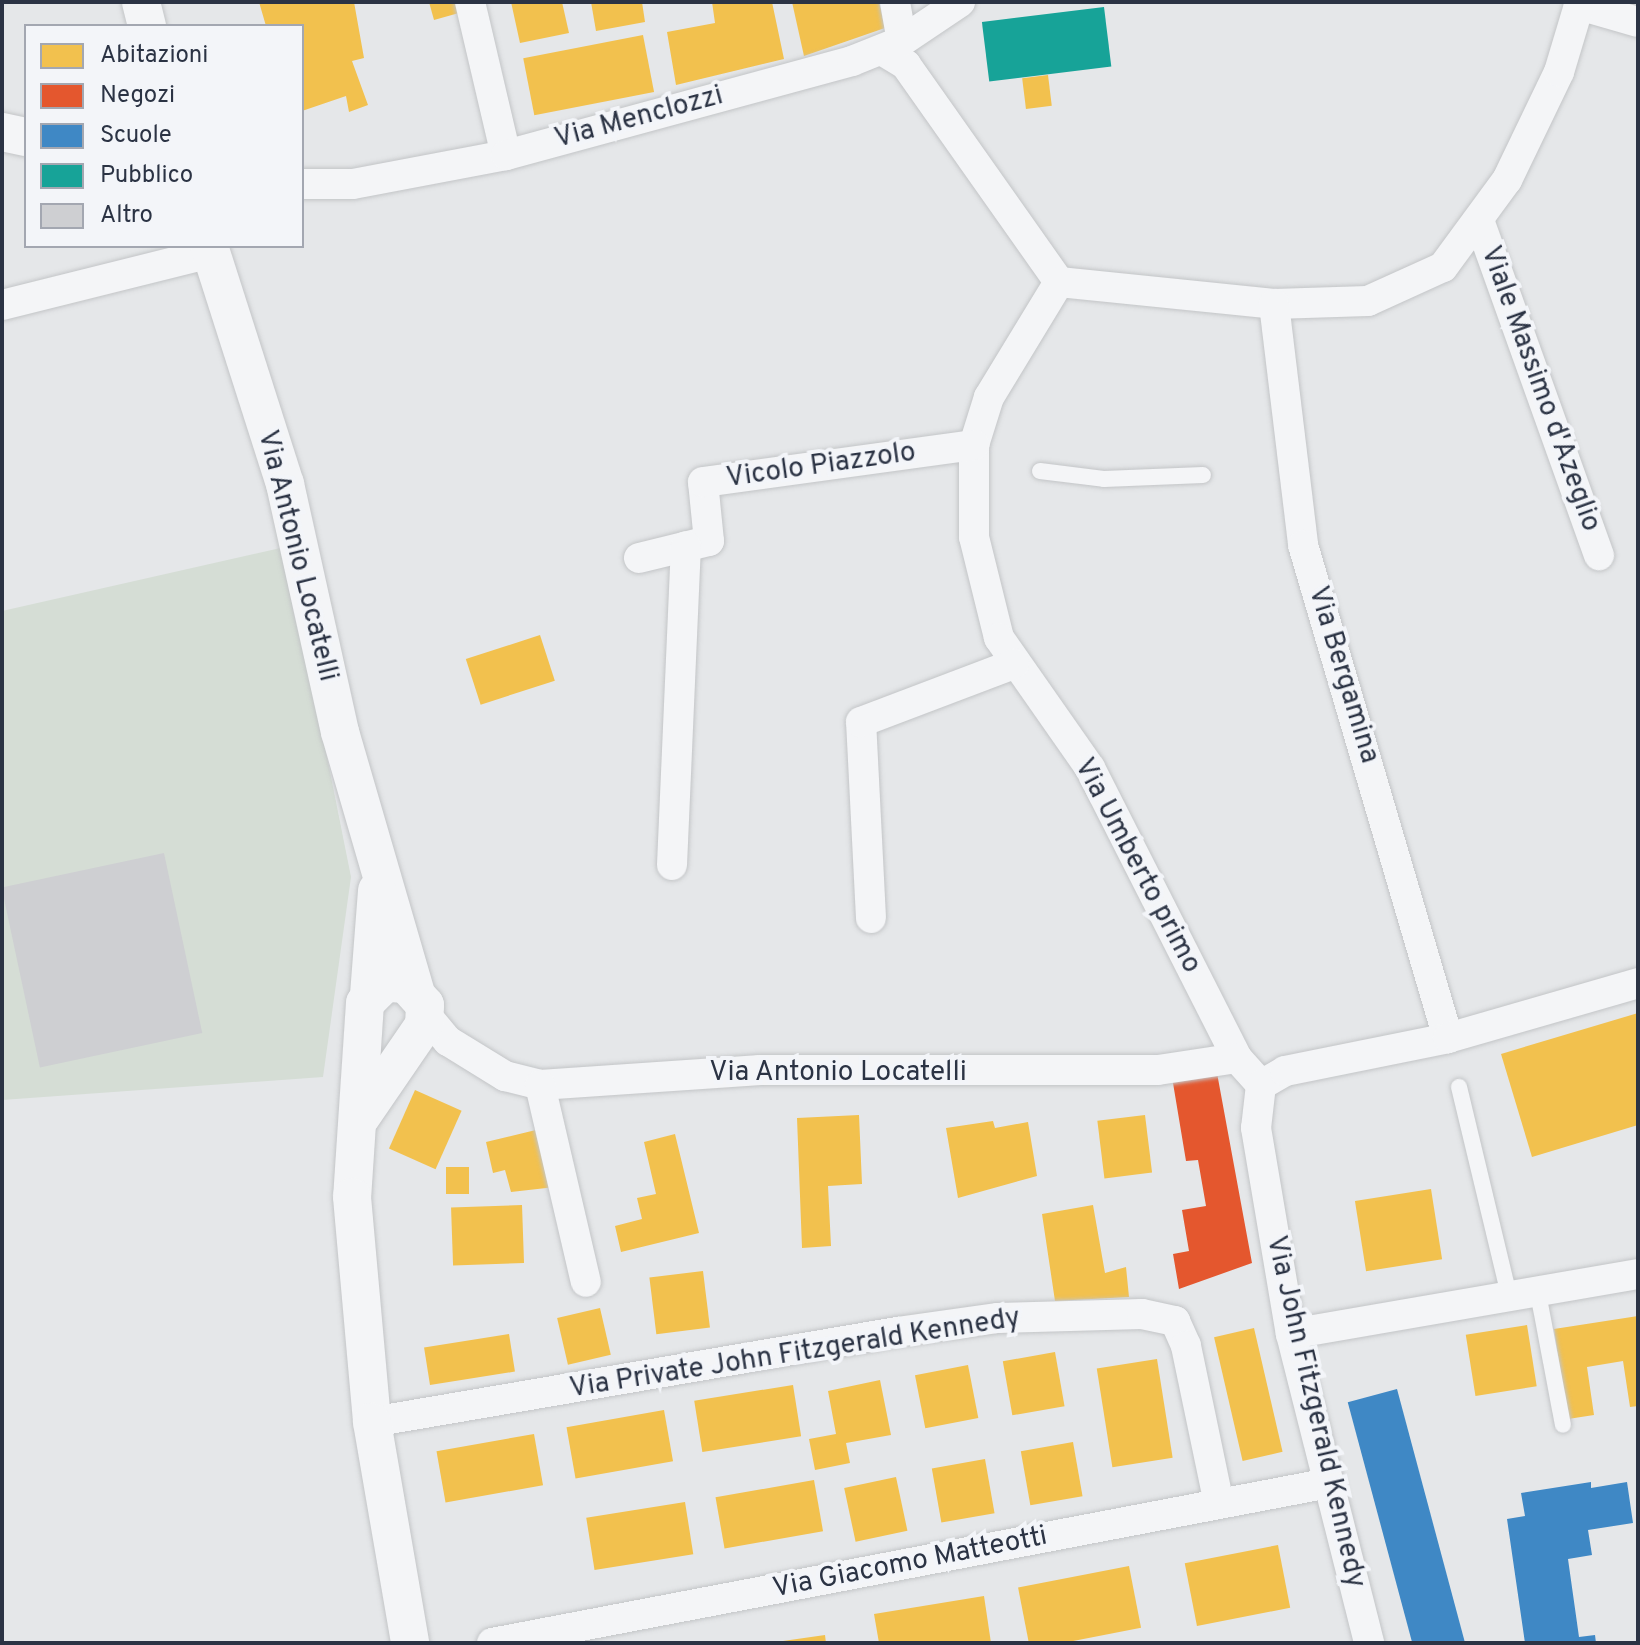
<!DOCTYPE html>
<style>
body{margin:0}
#map{position:relative;width:1640px;height:1645px;overflow:hidden;background:#e5e7e9;font-family:Overpass,sans-serif}
div>[style]{position:absolute}
.green>*{inset:0;background:#d5ddd5}
.homes>*{inset:0;background:#f2c14e;transform-origin:0 0}
.shops>*{inset:0;background:#e4572e}
.schools>*{inset:0;background:#3f88c5;transform-origin:0 0}
.public>*{inset:0;background:#17a398;transform-origin:0 0}
.building>*{inset:0;background:#cecfd2;transform-origin:0 0}
.roads{filter:drop-shadow(0 0 2px #c3c5c7) drop-shadow(0 0 2px #c3c5c7)}
.service>*{height:16px;margin:-8px;padding:0 8px;transform-origin:8px;border-radius:8px;background:#f4f5f7}
.minor>*{height:30px;margin:-15px;padding:0 15px;transform-origin:15px;border-radius:15px;background:#f4f5f7}
.tertiary>*{height:38px;margin:-19px;padding:0 19px;transform-origin:19px;border-radius:19px;background:#f4f5f7}
span{translate:-50% -50%;white-space:nowrap;text-align:center;line-height:1.15;-webkit-text-stroke:8px #f3f5f9;paint-order:stroke}
.street-label{font-size:28px;color:#2b3344}
.frame{position:absolute;inset:0;border:4px solid #2b3344;pointer-events:none}
.legend{position:absolute;left:24px;top:24px;width:280px;height:224px;box-sizing:border-box;background:#f3f5f9;border:2px solid #a3a7b1;margin:0;padding:10px 14px;list-style:none;font-size:24px;color:#2b3344}
.legend li{display:flex;align-items:center;gap:16px;height:40px}
.legend b{width:40px;border:2px solid #a3a7b1}
</style>
<div id="map">
<div class="green">
<i style="clip-path:polygon(285px 547px,351px 877px,323px 1077px,2px 1100px,2px 611px)"></i>
</div>
<div class="homes">
<i style="clip-path:polygon(259px 2px,354px 2px,364px 58px,352px 61px,368px 105px,349px 112px,346px 96px,302px 111px,302px 26px,266px 26px)"></i>
<i style="clip-path:polygon(429px 2px,463px 2px,466px 11px,434px 20px)"></i>
<i style="clip-path:polygon(511px 2px,562px 2px,569px 33px,520px 43px)"></i>
<i style="clip-path:polygon(591px 2px,642px 2px,645px 22px,596px 31px)"></i>
<i style="clip-path:polygon(712px 2px,772px 2px,784px 59px,676px 85px,667px 32px,715px 23px)"></i>
<i style="clip-path:polygon(792px 2px,879px 2px,885px 28px,804px 56px)"></i>
<i style="left:643px;top:35px;width:58px;height:122px;rotate:79deg"></i>
<i style="left:1048px;top:75px;width:31px;height:26px;rotate:83deg"></i>
<i style="left:540px;top:635px;width:48px;height:78px;rotate:72deg"></i>
<i style="clip-path:polygon(1638px 1013px,1638px 1125px,1532px 1157px,1501px 1054px)"></i>
<i style="left:415px;top:1090px;width:51px;height:64px;rotate:24deg"></i>
<i style="clip-path:polygon(859px 1115px,862px 1184px,828px 1186px,831px 1246px,802px 1248px,797px 1118px)"></i>
<i style="left:1145px;top:1115px;width:58px;height:48px;rotate:83deg"></i>
<i style="clip-path:polygon(993px 1121px,995px 1128px,1028px 1122px,1037px 1176px,958px 1198px,946px 1128px)"></i>
<i style="clip-path:polygon(540px 1129px,555px 1187px,511px 1192px,505px 1170px,493px 1173px,486px 1142px)"></i>
<i style="clip-path:polygon(675px 1134px,699px 1233px,621px 1252px,615px 1226px,642px 1219px,637px 1198px,656px 1194px,644px 1142px)"></i>
<i style="left:469px;top:1167px;width:27px;height:23px;rotate:90deg"></i>
<i style="left:1431px;top:1189px;width:71px;height:77px;rotate:81deg"></i>
<i style="left:522px;top:1205px;width:58px;height:71px;rotate:88deg"></i>
<i style="clip-path:polygon(1093px 1205px,1105px 1273px,1126px 1267px,1129px 1297px,1055px 1301px,1042px 1214px)"></i>
<i style="left:703px;top:1271px;width:57px;height:54px;rotate:83deg"></i>
<i style="left:600px;top:1308px;width:48px;height:44px;rotate:77deg"></i>
<i style="clip-path:polygon(1638px 1316px,1638px 1406px,1630px 1407px,1623px 1361px,1587px 1367px,1594px 1415px,1568px 1419px,1554px 1329px)"></i>
<i style="left:1527px;top:1325px;width:62px;height:62px;rotate:81deg"></i>
<i style="left:1254px;top:1328px;width:127px;height:41px;rotate:77deg"></i>
<i style="left:509px;top:1334px;width:38px;height:86px;rotate:81deg"></i>
<i style="left:1055px;top:1352px;width:55px;height:53px;rotate:80deg"></i>
<i style="left:1157px;top:1359px;width:100px;height:61px;rotate:81deg"></i>
<i style="left:968px;top:1365px;width:54px;height:54px;rotate:79deg"></i>
<i style="clip-path:polygon(880px 1380px,891px 1435px,846px 1443px,850px 1463px,815px 1470px,809px 1439px,836px 1434px,828px 1391px)"></i>
<i style="left:793px;top:1385px;width:52px;height:100px;rotate:81deg"></i>
<i style="left:664px;top:1410px;width:52px;height:99px;rotate:80deg"></i>
<i style="left:534px;top:1434px;width:52px;height:99px;rotate:80deg"></i>
<i style="left:1073px;top:1442px;width:55px;height:53px;rotate:80deg"></i>
<i style="left:985px;top:1459px;width:55px;height:54px;rotate:80deg"></i>
<i style="left:896px;top:1477px;width:55px;height:53px;rotate:78deg"></i>
<i style="left:814px;top:1480px;width:52px;height:100px;rotate:80deg"></i>
<i style="left:685px;top:1502px;width:53px;height:100px;rotate:81deg"></i>
<i style="left:1278px;top:1545px;width:64px;height:95px;rotate:79deg"></i>
<i style="left:1129px;top:1566px;width:63px;height:113px;rotate:79deg"></i>
<i style="clip-path:polygon(984px 1596px,991px 1643px,879px 1643px,874px 1614px)"></i>
<i style="clip-path:polygon(825px 1635px,826px 1643px,784px 1643px,783px 1641px)"></i>
</div>
<div class="shops">
<i style="clip-path:polygon(1217px 1073px,1252px 1263px,1179px 1289px,1173px 1254px,1189px 1251px,1182px 1210px,1206px 1206px,1198px 1160px,1186px 1161px,1172px 1077px)"></i>
</div>
<div class="schools">
<i style="left:1397px;top:1389px;width:263px;height:51px;rotate:75deg"></i>
<i style="clip-path:polygon(1591px 1482px,1591px 1488px,1627px 1482px,1633px 1523px,1588px 1530px,1592px 1555px,1568px 1559px,1579px 1637px,1595px 1635px,1596px 1643px,1525px 1643px,1507px 1519px,1525px 1516px,1521px 1493px)"></i>
</div>
<div class="public">
<i style="left:1104px;top:7px;width:60px;height:123px;rotate:83deg"></i>
</div>
<div class="building">
<i style="left:164px;top:853px;width:184px;height:166px;rotate:78deg"></i>
</div>
<div class="roads">
<div class="service">
<i style="left:1040px;top:471px;width:64px;rotate:7.1deg"></i>
<i style="left:1104px;top:479px;width:99px;rotate:-2.3deg"></i>
<i style="left:1459px;top:1087px;width:218px;rotate:76.5deg"></i>
<i style="left:1538px;top:1293px;width:134px;rotate:79.3deg"></i>
</div>
<div class="minor">
<i style="left:470px;top:2px;width:157px;rotate:76.8deg"></i>
<i style="left:895px;top:2px;width:40px;rotate:80deg"></i>
<i style="left:1579px;top:5px;width:61px;rotate:16.1deg"></i>
<i style="left:883px;top:51px;width:27px;rotate:31deg"></i>
<i style="left:906px;top:65px;width:266px;rotate:54.8deg"></i>
<i style="left:302px;top:184px;width:51px"></i>
<i style="left:353px;top:184px;width:156px;rotate:-10.7deg"></i>
<i style="left:506px;top:155px;width:359px;rotate:-15.2deg"></i>
<i style="left:852px;top:61px;width:54px;rotate:-21.8deg"></i>
<i style="left:902px;top:41px;width:70px;rotate:-33.9deg"></i>
<i style="left:1480px;top:223px;width:353px;rotate:70.3deg"></i>
<i style="left:1059px;top:282px;width:135px;rotate:121.3deg"></i>
<i style="left:989px;top:397px;width:50px;rotate:107.4deg"></i>
<i style="left:974px;top:445px;width:92px;rotate:90deg"></i>
<i style="left:974px;top:537px;width:104px;rotate:76.1deg"></i>
<i style="left:999px;top:638px;width:159px;rotate:55deg"></i>
<i style="left:1090px;top:768px;width:325px;rotate:63.1deg"></i>
<i style="left:1059px;top:282px;width:216px;rotate:5.8deg"></i>
<i style="left:1274px;top:304px;width:94px;rotate:-1.8deg"></i>
<i style="left:1368px;top:301px;width:82px;rotate:-24.4deg"></i>
<i style="left:1443px;top:267px;width:108px;rotate:-53.7deg"></i>
<i style="left:1507px;top:180px;width:120px;rotate:-64.3deg"></i>
<i style="left:1559px;top:72px;width:73px;rotate:-73.3deg"></i>
<i style="left:1274px;top:304px;width:243px;rotate:83.1deg"></i>
<i style="left:1303px;top:545px;width:514px;rotate:73.61deg"></i>
<i style="left:2px;top:305px;width:215px;rotate:-14deg"></i>
<i style="left:639px;top:558px;width:72px;rotate:-13.7deg"></i>
<i style="left:709px;top:541px;width:59px;rotate:-95.8deg"></i>
<i style="left:703px;top:482px;width:274px;rotate:-7.8deg"></i>
<i style="left:672px;top:865px;width:319px;rotate:-87.5deg"></i>
<i style="left:871px;top:918px;width:196px;rotate:-92.9deg"></i>
<i style="left:861px;top:722px;width:164px;rotate:-20.8deg"></i>
<i style="left:426px;top:1015px;width:34px;rotate:50deg"></i>
<i style="left:448px;top:1041px;width:67px;rotate:31.6deg"></i>
<i style="left:505px;top:1076px;width:36px;rotate:14deg"></i>
<i style="left:540px;top:1085px;width:221px;rotate:-3.9deg"></i>
<i style="left:760px;top:1070px;width:398px"></i>
<i style="left:1158px;top:1070px;width:80px;rotate:-8.6deg"></i>
<i style="left:1237px;top:1058px;width:36px;rotate:48deg"></i>
<i style="left:540px;top:1085px;width:202px;rotate:76.9deg"></i>
<i style="left:1261px;top:1085px;width:43px;rotate:96.6deg"></i>
<i style="left:1256px;top:1128px;width:209px;rotate:80.4deg"></i>
<i style="left:1291px;top:1334px;width:319px;rotate:75.8deg"></i>
<i style="left:1261px;top:1085px;width:28px;rotate:-30deg"></i>
<i style="left:1285px;top:1071px;width:166px;rotate:-11.4deg"></i>
<i style="left:1448px;top:1038px;width:198px;rotate:-16.1deg"></i>
<i style="left:1291px;top:1334px;width:352px;rotate:-9.8deg"></i>
<i style="left:372px;top:1422px;width:533px;rotate:-9.73deg"></i>
<i style="left:897px;top:1332px;width:102px;rotate:-7.9deg"></i>
<i style="left:998px;top:1318px;width:144px;rotate:-1.6deg"></i>
<i style="left:1142px;top:1314px;width:34px;rotate:12deg"></i>
<i style="left:1175px;top:1321px;width:27px;rotate:66deg"></i>
<i style="left:1186px;top:1346px;width:161px;rotate:78.2deg"></i>
<i style="left:492px;top:1643px;width:852px;rotate:-10.82deg"></i>
</div>
<div class="tertiary">
<i style="left:141px;top:2px;width:25px;rotate:76deg"></i>
<i style="left:2px;top:132px;width:25px;rotate:12deg"></i>
<i style="left:209px;top:246px;width:250px;rotate:72.3deg"></i>
<i style="left:285px;top:484px;width:254px;rotate:77.5deg"></i>
<i style="left:340px;top:732px;width:269px;rotate:73.8deg"></i>
<i style="left:369px;top:995px;width:105px;rotate:-85.6deg"></i>
<i style="left:361px;top:1117px;width:112px;rotate:-55.6deg"></i>
<i style="left:424px;top:1025px;width:20px;rotate:-87deg"></i>
<i style="left:425px;top:1005px;width:28px;rotate:-132deg"></i>
<i style="left:406px;top:984px;width:21px;rotate:-177deg"></i>
<i style="left:385px;top:983px;width:28px;rotate:135deg"></i>
<i style="left:365px;top:1003px;width:194px;rotate:93.8deg"></i>
<i style="left:352px;top:1197px;width:226px;rotate:84.9deg"></i>
<i style="left:372px;top:1422px;width:224px;rotate:80.2deg"></i>
</div>
</div>
<div class="street-label">
<span style="left:639px;top:118px;rotate:-15deg">Via Menclozzi</span>
<span style="left:1540px;top:389px;rotate:70deg">Viale Massimo d'Azeglio</span>
<span style="left:821px;top:466px;rotate:-8deg">Vicolo Piazzolo</span>
<span style="left:297px;top:556px;rotate:76deg">Via Antonio Locatelli</span>
<span style="left:1343px;top:675px;rotate:73deg">Via Bergamina</span>
<span style="left:1137px;top:866px;rotate:62deg">Via Umberto primo</span>
<span style="left:838px;top:1073px">Via Antonio Locatelli</span>
<span style="left:795px;top:1354px;rotate:-9deg">Via Private John Fitzgerald Kennedy</span>
<span style="left:1315px;top:1412px;rotate:77deg">Via John Fitzgerald Kennedy</span>
<span style="left:910px;top:1563px;rotate:-11deg">Via Giacomo Matteotti</span>
</div>
<div class="frame"></div>
<ul class="legend">
<li><b style="height:22px;background:#f2c14e"></b>Abitazioni</li>
<li><b style="height:22px;background:#e4572e"></b>Negozi</li>
<li><b style="height:22px;background:#3f88c5"></b>Scuole</li>
<li><b style="height:22px;background:#17a398"></b>Pubblico</li>
<li><b style="height:22px;background:#cecfd2"></b>Altro</li>
</ul>
</div>
